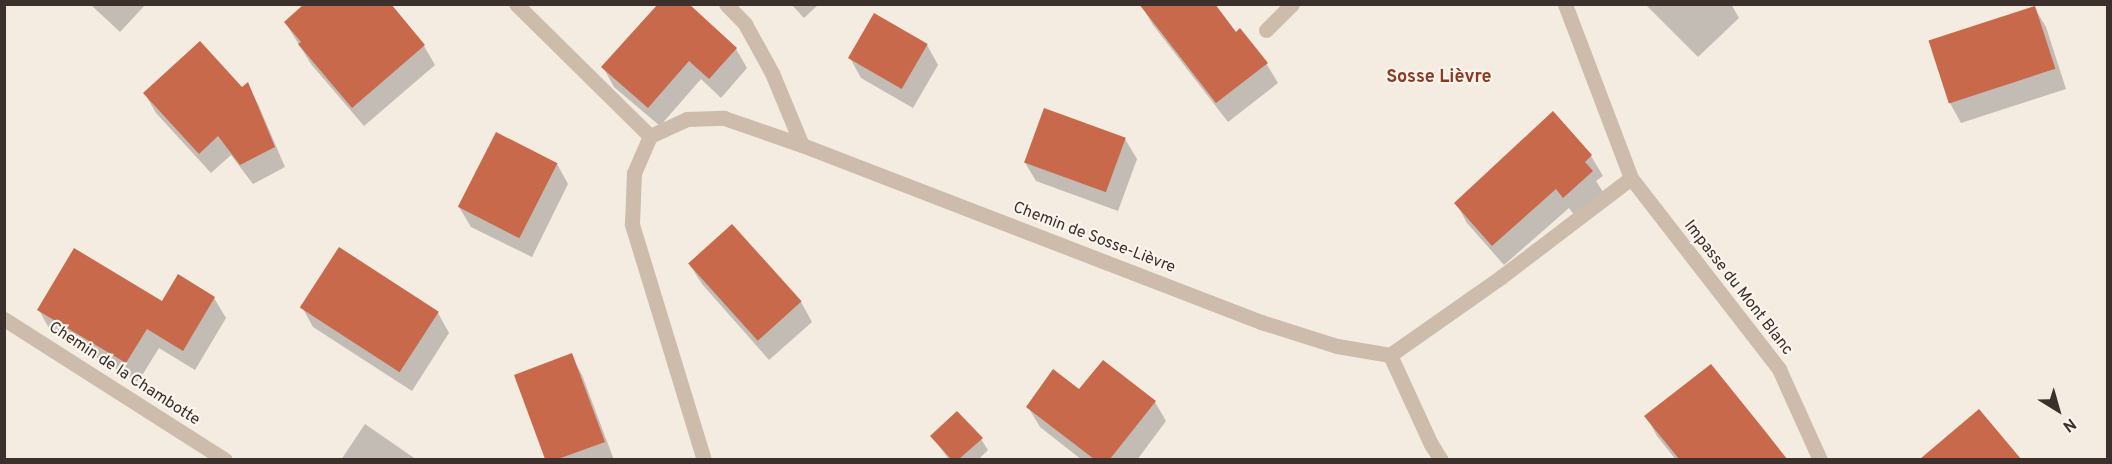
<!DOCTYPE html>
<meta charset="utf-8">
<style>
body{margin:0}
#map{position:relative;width:2112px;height:464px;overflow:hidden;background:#f4ebe1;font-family:Overpass,sans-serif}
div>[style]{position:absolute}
.shadow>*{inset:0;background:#0003}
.building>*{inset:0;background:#c8694b;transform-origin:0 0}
.minor>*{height:15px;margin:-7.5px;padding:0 7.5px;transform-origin:7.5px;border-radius:7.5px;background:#cdbbac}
span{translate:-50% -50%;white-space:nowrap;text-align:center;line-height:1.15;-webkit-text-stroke:4.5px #fbf5ee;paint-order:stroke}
.street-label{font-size:16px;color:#3b302b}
.neighbourhood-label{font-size:18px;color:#8c3b22;font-weight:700}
.frame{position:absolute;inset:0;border:6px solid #3b302b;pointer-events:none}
.north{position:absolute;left:2028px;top:380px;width:60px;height:60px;-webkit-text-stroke:4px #fbf5ee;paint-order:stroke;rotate:143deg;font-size:16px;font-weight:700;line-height:24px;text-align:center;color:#3b302b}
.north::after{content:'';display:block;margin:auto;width:21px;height:27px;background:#3b302b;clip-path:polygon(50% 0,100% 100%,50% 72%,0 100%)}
</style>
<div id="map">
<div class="shadow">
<i style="clip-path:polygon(90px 4px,146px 4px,120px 32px)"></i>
<i style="clip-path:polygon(389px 4px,424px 46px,435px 65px,364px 126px,311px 64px,285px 22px)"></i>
<i style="clip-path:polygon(791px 4px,819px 4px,804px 18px)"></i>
<i style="clip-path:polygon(1645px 4px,1731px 4px,1739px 18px,1698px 57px)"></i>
<i style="clip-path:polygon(1141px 5px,1236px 34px,1266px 63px,1278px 83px,1228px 122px,1153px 25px)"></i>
<i style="clip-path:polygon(2034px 7px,2046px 27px,2066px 89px,1961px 123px,1950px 103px)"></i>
<i style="clip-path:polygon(927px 45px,938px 65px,913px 108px,861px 78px,850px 58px)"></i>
<i style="clip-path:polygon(736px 49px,747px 68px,721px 98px,701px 79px,660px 126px,614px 87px,603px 67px)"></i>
<i style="clip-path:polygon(247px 84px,258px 104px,285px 167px,253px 184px,231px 155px,211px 173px,156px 113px,145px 94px,242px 89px)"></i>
<i style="clip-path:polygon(1553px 113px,1591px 156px,1603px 176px,1596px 181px,1603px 192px,1575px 216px,1569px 208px,1504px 265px,1467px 223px,1456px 203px)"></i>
<i style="clip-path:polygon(1125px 139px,1137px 159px,1118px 211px,1036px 181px,1024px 161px)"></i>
<i style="clip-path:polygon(557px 164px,568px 184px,532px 257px,471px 227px,459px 207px)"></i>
<i style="clip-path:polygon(732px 226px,801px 302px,812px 322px,769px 360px,702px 284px,690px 265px)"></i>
<i style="clip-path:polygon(214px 298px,226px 318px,195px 370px,159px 348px,138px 382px,50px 330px,39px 310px)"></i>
<i style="clip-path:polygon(302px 307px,438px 313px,449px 333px,412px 391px,313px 327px)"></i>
<i style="clip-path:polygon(571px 355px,582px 375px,614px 460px,547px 460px,516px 376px)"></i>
<i style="clip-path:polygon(1711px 366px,1785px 460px,1676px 460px,1657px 436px,1646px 416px)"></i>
<i style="clip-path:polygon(1079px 391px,1155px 402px,1166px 421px,1137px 460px,1082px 460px,1040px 427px,1028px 407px)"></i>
<i style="clip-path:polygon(1978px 411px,2019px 460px,1922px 460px)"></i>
<i style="clip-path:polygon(365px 424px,417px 460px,341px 460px)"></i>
<i style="clip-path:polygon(932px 436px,981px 439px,988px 450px,978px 460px,949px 460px)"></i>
</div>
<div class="building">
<i style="clip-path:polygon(304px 4px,391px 4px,425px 45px,352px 108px,298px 44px,301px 42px,284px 22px)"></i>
<i style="clip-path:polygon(658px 4px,689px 4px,737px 48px,709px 79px,689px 61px,648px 108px,601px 67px)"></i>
<i style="clip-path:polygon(1139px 4px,1215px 4px,1236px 32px,1240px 28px,1268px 63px,1216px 103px)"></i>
<i style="left:2035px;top:6px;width:66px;height:112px;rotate:72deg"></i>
<i style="left:874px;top:13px;width:62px;height:52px;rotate:30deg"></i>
<i style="clip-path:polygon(200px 41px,242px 87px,248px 82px,275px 147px,240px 165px,218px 136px,199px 154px,143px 93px)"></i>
<i style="left:1044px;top:108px;width:87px;height:58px;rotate:20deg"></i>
<i style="clip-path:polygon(1553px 111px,1592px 155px,1585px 162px,1593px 171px,1563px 198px,1556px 189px,1492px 246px,1454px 203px)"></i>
<i style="left:496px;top:132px;width:69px;height:84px;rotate:27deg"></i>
<i style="left:732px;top:224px;width:104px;height:59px;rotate:48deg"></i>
<i style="left:339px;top:247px;width:119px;height:72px;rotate:33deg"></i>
<i style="clip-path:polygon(74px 248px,162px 301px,178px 274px,215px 297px,183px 351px,147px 329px,126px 363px,37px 310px)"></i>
<i style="clip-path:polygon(572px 353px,605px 442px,558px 459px,545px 459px,514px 375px)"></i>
<i style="clip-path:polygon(1103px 360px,1156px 401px,1110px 459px,1094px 459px,1026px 407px,1053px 369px,1079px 389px)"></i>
<i style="clip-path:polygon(1711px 364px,1765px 431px,1787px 459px,1679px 459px,1644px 416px)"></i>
<i style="clip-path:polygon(1979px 409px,2021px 459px,1920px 459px)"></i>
<i style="clip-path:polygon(957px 411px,983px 438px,959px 459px,951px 459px,930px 436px)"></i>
</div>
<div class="minor">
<i style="left:516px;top:4px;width:188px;rotate:44.6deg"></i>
<i style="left:726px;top:4px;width:28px;rotate:46deg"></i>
<i style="left:745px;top:24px;width:56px;rotate:61.1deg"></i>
<i style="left:772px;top:73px;width:78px;rotate:67.4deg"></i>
<i style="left:1266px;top:30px;width:37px;rotate:-45deg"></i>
<i style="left:1631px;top:178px;width:242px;rotate:52.2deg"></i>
<i style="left:1779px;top:369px;width:100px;rotate:65.7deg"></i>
<i style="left:4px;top:319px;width:262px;rotate:32.5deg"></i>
<i style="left:1390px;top:355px;width:98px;rotate:65.3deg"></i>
<i style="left:1431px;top:444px;width:19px;rotate:58deg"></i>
<i style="left:704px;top:460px;width:247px;rotate:-107deg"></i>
<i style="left:632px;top:224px;width:51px;rotate:-87.8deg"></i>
<i style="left:634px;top:173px;width:40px;rotate:-66.6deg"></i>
<i style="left:650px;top:136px;width:41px;rotate:-24.7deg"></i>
<i style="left:687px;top:119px;width:37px;rotate:-2deg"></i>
<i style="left:724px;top:118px;width:83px;rotate:19.1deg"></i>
<i style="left:802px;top:145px;width:492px;rotate:21.1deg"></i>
<i style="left:1261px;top:322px;width:80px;rotate:17.5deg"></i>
<i style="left:1337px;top:346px;width:54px;rotate:9.6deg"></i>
<i style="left:1390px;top:355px;width:136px;rotate:-35.1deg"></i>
<i style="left:1501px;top:277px;width:163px;rotate:-37.3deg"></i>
<i style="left:1631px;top:178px;width:186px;rotate:-110.8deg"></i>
</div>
<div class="street-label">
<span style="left:1094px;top:238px;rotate:21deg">Chemin de Sosse-Lièvre</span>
<span style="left:1738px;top:288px;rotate:52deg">Impasse du Mont Blanc</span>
<span style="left:124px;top:374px;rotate:33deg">Chemin de la Chambotte</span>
</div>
<div class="neighbourhood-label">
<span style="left:1439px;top:78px">Sosse Lièvre</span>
</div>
<div class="frame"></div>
<div class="north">N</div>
</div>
